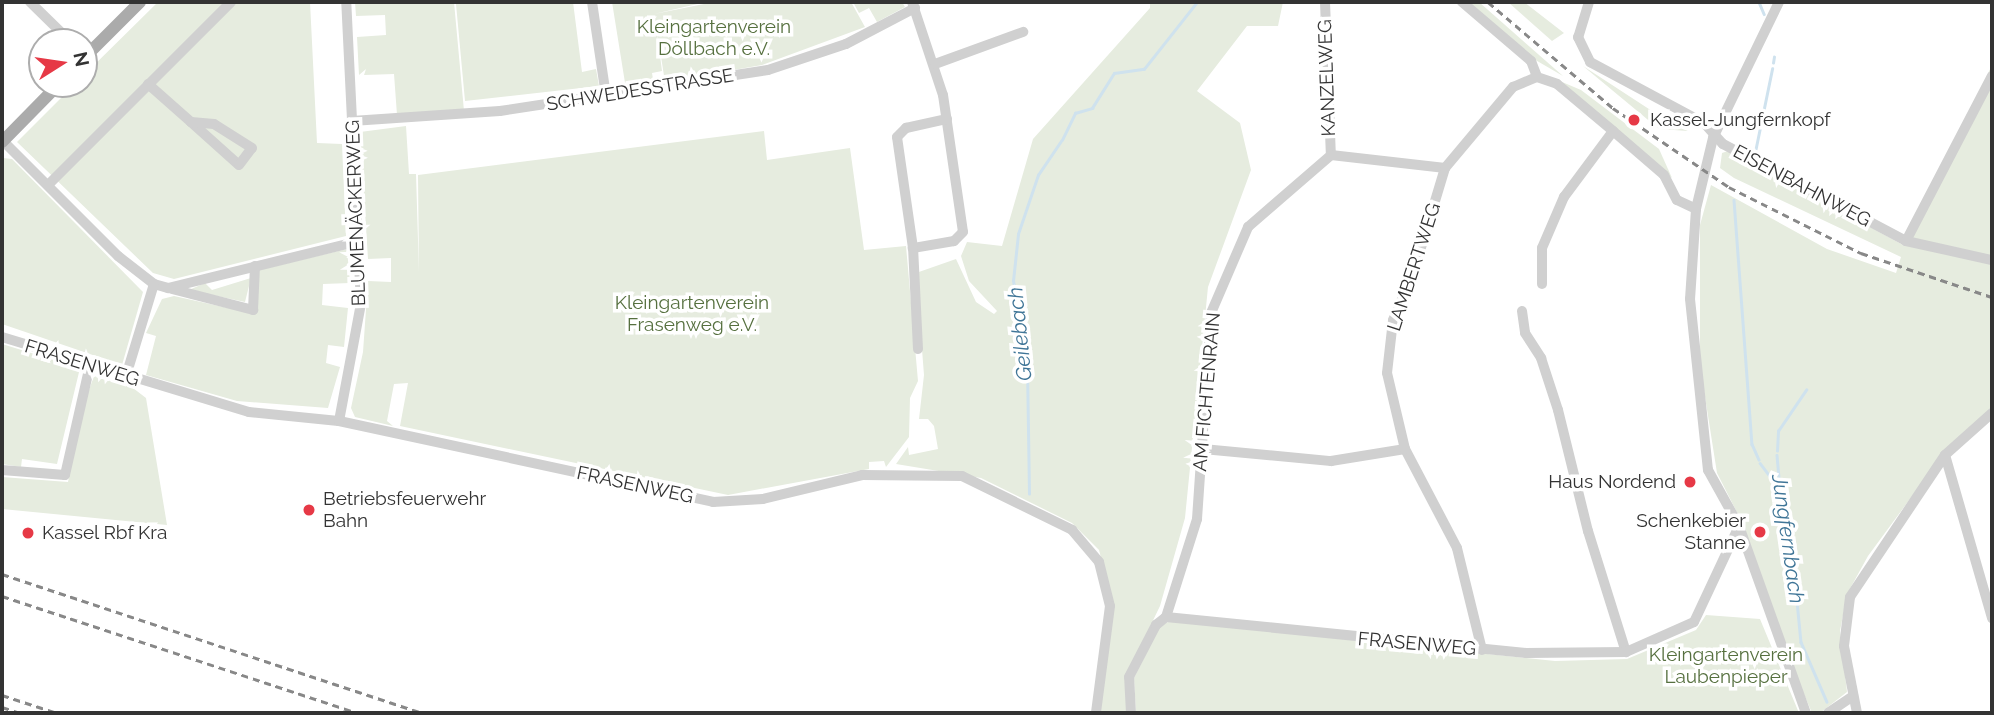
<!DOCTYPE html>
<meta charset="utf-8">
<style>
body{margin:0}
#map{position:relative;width:1994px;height:715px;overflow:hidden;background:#fff;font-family:Raleway,sans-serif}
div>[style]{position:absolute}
.green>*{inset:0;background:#e6ecdf}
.stream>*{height:2.5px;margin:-1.25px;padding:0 1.25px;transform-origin:1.25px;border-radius:1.25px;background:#cfe2ee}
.minor>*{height:10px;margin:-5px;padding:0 5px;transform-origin:5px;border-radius:5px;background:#d0d0d0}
.major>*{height:12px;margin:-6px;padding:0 6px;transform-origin:6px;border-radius:6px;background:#ababab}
.rail>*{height:2.5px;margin-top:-1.25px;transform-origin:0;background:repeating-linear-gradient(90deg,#888 0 7px,transparent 0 12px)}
.dots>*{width:19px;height:19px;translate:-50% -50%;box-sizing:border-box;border:4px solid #fff;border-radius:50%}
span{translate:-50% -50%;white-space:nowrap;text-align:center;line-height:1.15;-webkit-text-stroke:7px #fff;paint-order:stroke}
.park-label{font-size:19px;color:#56703f}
.street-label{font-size:19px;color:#333}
.poi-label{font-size:19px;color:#333}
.left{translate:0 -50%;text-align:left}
.right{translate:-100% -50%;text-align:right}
.water-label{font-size:21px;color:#3f7597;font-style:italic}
.frame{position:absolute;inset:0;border:4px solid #333;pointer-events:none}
.north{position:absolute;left:28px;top:28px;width:70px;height:70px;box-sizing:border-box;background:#fff;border:2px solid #adadad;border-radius:50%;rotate:78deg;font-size:19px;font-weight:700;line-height:28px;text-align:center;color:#333}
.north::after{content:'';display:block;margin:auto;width:24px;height:32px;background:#e63946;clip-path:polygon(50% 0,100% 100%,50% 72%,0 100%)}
</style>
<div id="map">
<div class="green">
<i style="clip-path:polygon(158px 2px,310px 2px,317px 143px,342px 144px,346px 236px,174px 279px,153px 273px,17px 142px,75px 84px,84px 84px,84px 75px)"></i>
<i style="clip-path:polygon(355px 2px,454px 2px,464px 111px,397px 115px,394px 74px,364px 75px,366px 69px,359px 75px,357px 37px,386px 35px,385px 15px,356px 16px)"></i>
<i style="clip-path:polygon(464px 2px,573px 2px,582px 72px,596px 69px,599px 86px,465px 101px,456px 4px)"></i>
<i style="clip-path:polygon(612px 2px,706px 2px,654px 14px,714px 2px,851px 2px,865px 27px,762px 65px,665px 82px,656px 25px,662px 71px,652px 73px,654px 85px,626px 89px)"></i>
<i style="clip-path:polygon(853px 2px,902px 2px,905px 7px,877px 22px,869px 8px,859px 13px)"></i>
<i style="clip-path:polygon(1150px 2px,1283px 2px,1278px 26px,1247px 26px,1197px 91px,1240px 123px,1251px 170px,1208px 287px,1185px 518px,1160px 606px,1126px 676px,1127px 713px,1100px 713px,1114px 607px,1099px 550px,1072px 523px,981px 478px,896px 464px,908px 447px,909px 455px,938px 449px,934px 426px,928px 419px,919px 419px,924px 375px,916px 273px,956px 259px,976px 302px,994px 314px,997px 311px,969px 281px,961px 256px,967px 242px,1002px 246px,1033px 139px,1150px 8px)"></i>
<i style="clip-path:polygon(1468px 2px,1479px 2px,1563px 76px,1532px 58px)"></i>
<i style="clip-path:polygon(1508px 2px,1524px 2px,1564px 33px,1552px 41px)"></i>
<i style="clip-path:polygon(1992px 65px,1992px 409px,1943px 454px,1868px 556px,1847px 594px,1840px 631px,1847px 692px,1820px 713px,1812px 713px,1772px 619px,1743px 524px,1717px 473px,1700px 365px,1700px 225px,1711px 185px,1827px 249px,1896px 273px,1901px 257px,1734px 178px,1720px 168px,1722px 153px,1728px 151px,1905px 246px)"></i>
<i style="clip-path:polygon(1583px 66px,1675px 126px,1688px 131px,1659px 129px)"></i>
<i style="clip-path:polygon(1555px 79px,1581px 90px,1659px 149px,1672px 178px)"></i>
<i style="clip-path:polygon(406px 126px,409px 174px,416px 174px,419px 273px,418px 175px,764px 131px,767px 160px,850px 148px,864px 250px,906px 246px,918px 381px,910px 398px,909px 437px,886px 467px,884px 461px,869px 462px,869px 469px,728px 495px,400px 426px,408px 383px,394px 384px,387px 421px,393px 426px,355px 417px,351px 408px,363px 352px,368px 281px,391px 282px,391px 258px,368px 259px,360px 132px)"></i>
<i style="clip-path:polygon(3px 158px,12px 159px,143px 292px,122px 365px,2px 324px)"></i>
<i style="clip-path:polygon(347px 249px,350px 283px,323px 284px,322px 305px,348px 308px,344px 347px,328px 345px,326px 363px,340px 367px,328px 408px,237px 401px,146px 375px,156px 336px,146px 333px,162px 299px,174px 296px,255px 314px,259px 270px)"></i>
<i style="clip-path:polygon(251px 278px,245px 302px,189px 290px,205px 283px,212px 290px)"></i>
<i style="clip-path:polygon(2px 344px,80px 368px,57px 464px,22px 459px,21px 467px,2px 464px)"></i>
<i style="clip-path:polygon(94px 376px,133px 388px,146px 398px,167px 525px,2px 509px,2px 477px,68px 482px,81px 412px)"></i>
<i style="clip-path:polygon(1706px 615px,1760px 619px,1799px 713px,1136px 713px,1134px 678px,1159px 627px,1170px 621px,1555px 661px,1627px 659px,1696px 630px)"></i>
</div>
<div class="stream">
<i style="left:1759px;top:2px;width:13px;rotate:67deg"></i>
<i style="left:1773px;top:63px;width:6px;rotate:-81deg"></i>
<i style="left:1062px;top:140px;width:30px;rotate:-64deg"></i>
<i style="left:1075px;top:113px;width:18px;rotate:-16deg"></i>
<i style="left:1092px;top:108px;width:41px;rotate:-57.8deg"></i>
<i style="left:1114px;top:73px;width:30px;rotate:-8deg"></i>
<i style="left:1144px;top:69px;width:85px;rotate:-51.7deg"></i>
<i style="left:1755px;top:152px;width:85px;rotate:-78.4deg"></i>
<i style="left:1734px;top:200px;width:245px;rotate:85.8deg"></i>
<i style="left:1752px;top:444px;width:17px;rotate:66deg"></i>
<i style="left:1777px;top:451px;width:20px;rotate:-87deg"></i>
<i style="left:1778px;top:431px;width:50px;rotate:-55.7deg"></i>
<i style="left:1777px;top:455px;width:35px;rotate:85deg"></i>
<i style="left:1780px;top:490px;width:10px;rotate:45deg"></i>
<i style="left:1787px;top:497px;width:146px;rotate:84.5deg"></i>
<i style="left:1801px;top:642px;width:65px;rotate:66.6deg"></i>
<i style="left:1760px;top:463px;width:34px;rotate:53deg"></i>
<i style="left:1029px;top:494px;width:125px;rotate:-90.9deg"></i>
<i style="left:1027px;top:369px;width:89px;rotate:-99deg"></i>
<i style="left:1013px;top:281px;width:47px;rotate:-83.9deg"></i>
<i style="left:1018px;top:234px;width:62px;rotate:-71.3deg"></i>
<i style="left:1038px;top:175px;width:41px;rotate:-55.9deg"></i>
</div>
<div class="minor">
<i style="left:30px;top:2px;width:57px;rotate:44.3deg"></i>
<i style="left:592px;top:2px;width:95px;rotate:81.5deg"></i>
<i style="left:912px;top:2px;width:98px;rotate:71.6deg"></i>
<i style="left:943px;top:95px;width:138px;rotate:81.7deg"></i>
<i style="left:963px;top:232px;width:13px;rotate:135deg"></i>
<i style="left:954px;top:241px;width:42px;rotate:170.3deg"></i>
<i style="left:1325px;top:2px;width:153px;rotate:87.8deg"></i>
<i style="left:1462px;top:2px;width:91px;rotate:40.5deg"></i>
<i style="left:1531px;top:61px;width:17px;rotate:69deg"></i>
<i style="left:1589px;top:2px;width:37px;rotate:107deg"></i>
<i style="left:1578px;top:37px;width:28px;rotate:64deg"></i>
<i style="left:1590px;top:62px;width:129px;rotate:28.2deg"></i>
<i style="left:1704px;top:123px;width:28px;rotate:48deg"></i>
<i style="left:1723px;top:144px;width:207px;rotate:27.9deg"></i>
<i style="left:1906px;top:241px;width:88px;rotate:12.5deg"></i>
<i style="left:1779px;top:2px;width:151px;rotate:115.9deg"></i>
<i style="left:1713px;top:138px;width:73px;rotate:103.5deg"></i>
<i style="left:1696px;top:209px;width:90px;rotate:93.8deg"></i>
<i style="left:1690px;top:299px;width:172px;rotate:84deg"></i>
<i style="left:1708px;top:470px;width:64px;rotate:61deg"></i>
<i style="left:1739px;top:526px;width:199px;rotate:70.3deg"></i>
<i style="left:935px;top:64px;width:94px;rotate:-20deg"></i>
<i style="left:148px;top:84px;width:57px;rotate:41.5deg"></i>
<i style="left:191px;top:122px;width:64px;rotate:41.9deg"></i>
<i style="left:239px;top:165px;width:21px;rotate:-53deg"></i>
<i style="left:252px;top:148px;width:45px;rotate:-147.7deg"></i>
<i style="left:214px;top:124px;width:23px;rotate:-175deg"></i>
<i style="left:352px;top:121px;width:148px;rotate:-3.9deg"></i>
<i style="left:500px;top:111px;width:271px;rotate:-8.7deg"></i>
<i style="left:768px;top:70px;width:82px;rotate:-18.4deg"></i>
<i style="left:846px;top:44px;width:78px;rotate:-27.6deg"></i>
<i style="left:3px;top:141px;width:163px;rotate:45deg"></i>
<i style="left:118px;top:256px;width:46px;rotate:37.9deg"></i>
<i style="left:154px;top:284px;width:15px;rotate:16deg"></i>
<i style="left:168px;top:288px;width:197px;rotate:-13.8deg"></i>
<i style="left:48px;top:185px;width:259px;rotate:-45deg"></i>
<i style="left:1906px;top:241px;width:186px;rotate:-62.5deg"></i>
<i style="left:1542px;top:284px;width:36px;rotate:-90deg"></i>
<i style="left:1542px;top:248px;width:56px;rotate:-66.7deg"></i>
<i style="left:1564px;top:197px;width:82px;rotate:-53.4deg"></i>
<i style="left:172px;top:289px;width:84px;rotate:14.5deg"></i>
<i style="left:253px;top:310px;width:44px;rotate:-87.4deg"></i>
<i style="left:1522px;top:311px;width:22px;rotate:82deg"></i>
<i style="left:1525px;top:333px;width:30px;rotate:57deg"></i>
<i style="left:1541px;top:358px;width:55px;rotate:71.9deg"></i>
<i style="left:1558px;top:410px;width:125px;rotate:76.1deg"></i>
<i style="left:1588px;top:531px;width:127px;rotate:72.6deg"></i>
<i style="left:2px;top:337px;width:258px;rotate:16.9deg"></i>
<i style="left:249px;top:412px;width:90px;rotate:5.7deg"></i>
<i style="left:339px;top:421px;width:383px;rotate:12.2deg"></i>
<i style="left:713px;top:502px;width:50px;rotate:-3.4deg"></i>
<i style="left:763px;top:499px;width:102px;rotate:-13.6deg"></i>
<i style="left:862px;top:475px;width:100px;rotate:0.6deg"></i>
<i style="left:962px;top:476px;width:123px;rotate:26.1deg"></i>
<i style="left:1072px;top:530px;width:42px;rotate:49.8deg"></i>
<i style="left:1099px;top:562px;width:45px;rotate:76deg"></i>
<i style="left:1110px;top:606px;width:108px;rotate:97.5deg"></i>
<i style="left:918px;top:349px;width:101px;rotate:-92.8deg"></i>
<i style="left:913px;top:248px;width:112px;rotate:-98.2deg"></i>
<i style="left:897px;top:137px;width:13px;rotate:-45deg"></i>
<i style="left:906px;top:128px;width:42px;rotate:-12.4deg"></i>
<i style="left:126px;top:376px;width:96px;rotate:-73.1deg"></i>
<i style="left:339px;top:421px;width:119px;rotate:-79.4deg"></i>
<i style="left:361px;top:304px;width:302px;rotate:-92.8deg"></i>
<i style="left:1203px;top:449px;width:129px;rotate:5.4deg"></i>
<i style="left:1331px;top:461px;width:75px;rotate:-9.2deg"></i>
<i style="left:1945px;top:455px;width:170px;rotate:73.9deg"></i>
<i style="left:2px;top:470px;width:63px;rotate:4.5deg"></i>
<i style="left:65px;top:475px;width:113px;rotate:-77.2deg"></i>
<i style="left:1166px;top:617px;width:103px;rotate:-72.4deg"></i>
<i style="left:1197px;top:519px;width:206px;rotate:-86.1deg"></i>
<i style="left:1211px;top:313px;width:94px;rotate:-66.7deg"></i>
<i style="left:1248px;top:227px;width:110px;rotate:-40.9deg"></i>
<i style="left:1331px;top:155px;width:115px;rotate:6.5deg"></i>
<i style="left:1482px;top:650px;width:105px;rotate:-103.8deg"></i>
<i style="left:1457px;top:548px;width:112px;rotate:-117.7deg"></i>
<i style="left:1405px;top:449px;width:78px;rotate:-103.3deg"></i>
<i style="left:1387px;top:373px;width:53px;rotate:-83.5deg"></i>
<i style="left:1393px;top:320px;width:50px;rotate:-66.5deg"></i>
<i style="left:1413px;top:274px;width:111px;rotate:-73.2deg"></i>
<i style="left:1445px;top:168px;width:106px;rotate:-50deg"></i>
<i style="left:1513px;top:87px;width:26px;rotate:-23deg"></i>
<i style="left:1537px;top:77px;width:21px;rotate:19deg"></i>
<i style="left:1557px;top:84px;width:73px;rotate:40deg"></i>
<i style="left:1613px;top:131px;width:67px;rotate:40.8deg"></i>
<i style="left:1664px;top:175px;width:28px;rotate:63deg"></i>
<i style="left:1677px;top:200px;width:21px;rotate:25deg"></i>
<i style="left:1131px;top:713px;width:36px;rotate:-93deg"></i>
<i style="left:1129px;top:677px;width:59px;rotate:-62.6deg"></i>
<i style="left:1156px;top:625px;width:13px;rotate:-39deg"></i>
<i style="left:1166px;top:617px;width:362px;rotate:5.7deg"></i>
<i style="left:1526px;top:653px;width:100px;rotate:-0.6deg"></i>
<i style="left:1626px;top:652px;width:74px;rotate:-23.8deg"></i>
<i style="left:1694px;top:622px;width:106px;rotate:-64.9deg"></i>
<i style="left:1828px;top:713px;width:30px;rotate:-34deg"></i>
<i style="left:1857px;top:713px;width:68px;rotate:-101deg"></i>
<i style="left:1844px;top:646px;width:49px;rotate:-83deg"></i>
<i style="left:1850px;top:597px;width:171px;rotate:-56.2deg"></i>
<i style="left:1945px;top:455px;width:63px;rotate:-41.8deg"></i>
</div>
<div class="major">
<i style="left:84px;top:58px;width:79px;rotate:-45deg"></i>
<i style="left:2px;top:142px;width:81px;rotate:-45.5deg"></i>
</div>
<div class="rail">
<i style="left:1488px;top:2px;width:164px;rotate:40.3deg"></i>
<i style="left:1613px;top:108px;width:140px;rotate:34.3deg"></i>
<i style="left:1729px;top:187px;width:148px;rotate:26.6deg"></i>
<i style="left:1861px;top:253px;width:138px;rotate:18.6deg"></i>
<i style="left:2px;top:574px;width:442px;rotate:18.3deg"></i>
<i style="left:2px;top:596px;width:375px;rotate:18.2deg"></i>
<i style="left:2px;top:695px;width:58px;rotate:18.1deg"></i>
<i style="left:2px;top:707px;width:19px;rotate:18deg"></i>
</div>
<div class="dots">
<i style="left:1634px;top:120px;background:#e63946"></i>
<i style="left:1690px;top:482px;background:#e63946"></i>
<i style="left:309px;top:510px;background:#e63946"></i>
<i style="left:1760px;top:532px;background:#e63946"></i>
<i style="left:28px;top:533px;background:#e63946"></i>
</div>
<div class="park-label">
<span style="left:714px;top:38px">Kleingartenverein<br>Döllbach e.V.</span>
<span style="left:692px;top:314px">Kleingartenverein<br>Frasenweg e.V.</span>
<span style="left:1726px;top:666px">Kleingartenverein<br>Laubenpieper</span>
</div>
<div class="street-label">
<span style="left:1327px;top:78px;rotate:-92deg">KANZELWEG</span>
<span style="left:640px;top:90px;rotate:-9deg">SCHWEDESSTRASSE</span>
<span style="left:1802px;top:186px;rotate:28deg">EISENBAHNWEG</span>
<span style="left:356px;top:213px;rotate:-92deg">BLUMENÄCKERWEG</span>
<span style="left:1414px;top:267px;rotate:-72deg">LAMBERTWEG</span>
<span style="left:82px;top:363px;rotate:17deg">FRASENWEG</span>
<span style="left:1207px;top:392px;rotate:-85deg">AM FICHTENRAIN</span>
<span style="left:635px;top:485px;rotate:12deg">FRASENWEG</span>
<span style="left:1417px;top:644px;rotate:5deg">FRASENWEG</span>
</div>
<div class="poi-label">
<span class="left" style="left:1650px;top:120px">Kassel-Jungfernkopf</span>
<span class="right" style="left:1676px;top:482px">Haus Nordend</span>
<span class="left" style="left:323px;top:510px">Betriebsfeuerwehr<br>Bahn</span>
<span class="right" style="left:1746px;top:532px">Schenkebier<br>Stanne</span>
<span class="left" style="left:42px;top:533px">Kassel Rbf Kra</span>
</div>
<div class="water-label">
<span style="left:1020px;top:334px;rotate:-96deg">Geilebach</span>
<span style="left:1788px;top:539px;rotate:82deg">Jungfernbach</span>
</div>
<div class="frame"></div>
<div class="north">N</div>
</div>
